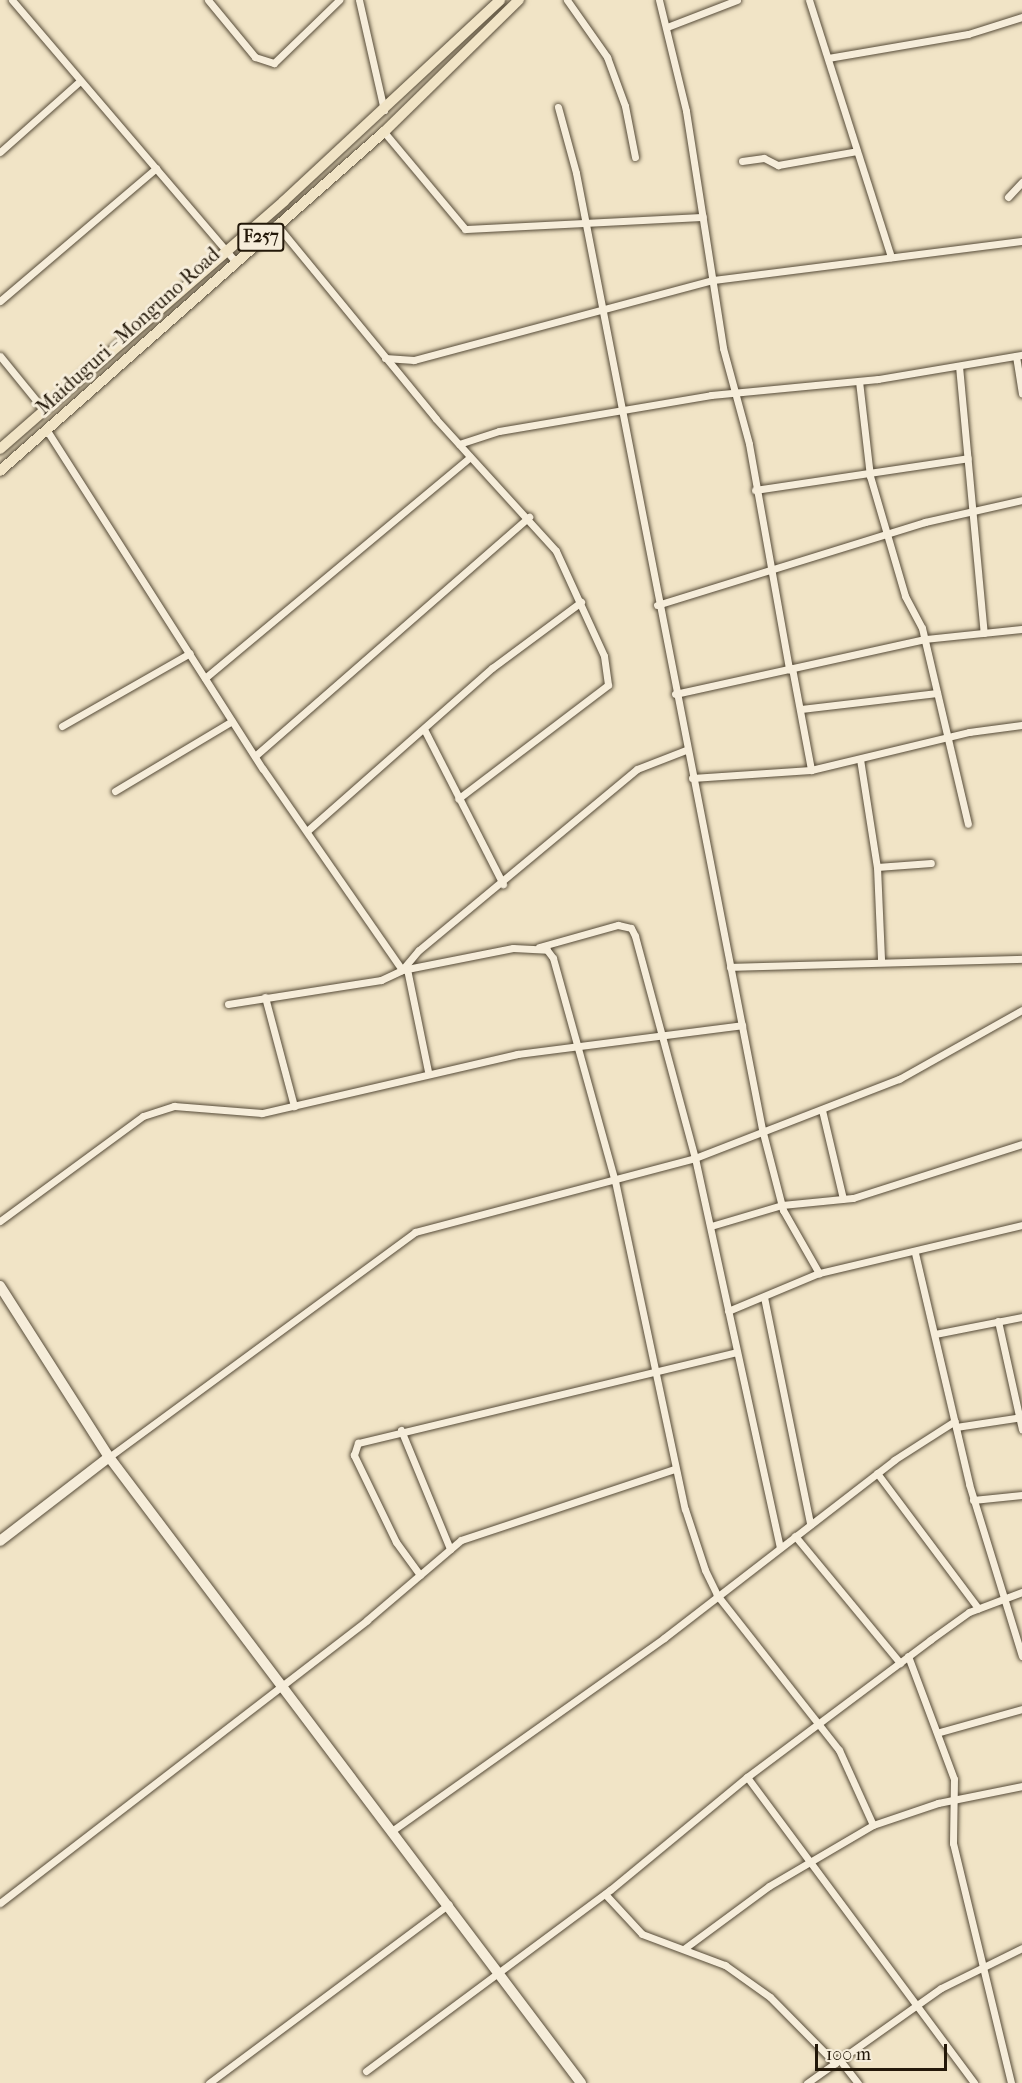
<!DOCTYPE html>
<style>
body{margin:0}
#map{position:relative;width:1022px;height:2083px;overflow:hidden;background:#f1e4c6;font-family:"IM FELL French Canon",serif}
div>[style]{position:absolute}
.roads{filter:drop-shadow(0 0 2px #564b38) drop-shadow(0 0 2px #564b38)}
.street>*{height:7px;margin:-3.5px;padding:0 3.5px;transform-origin:3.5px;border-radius:3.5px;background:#f6edda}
.secondary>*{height:10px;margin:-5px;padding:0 5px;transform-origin:5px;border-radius:5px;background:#f6edda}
.primary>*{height:10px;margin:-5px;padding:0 5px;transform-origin:5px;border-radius:5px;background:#f1e4c6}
span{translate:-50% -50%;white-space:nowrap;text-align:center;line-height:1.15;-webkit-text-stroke:6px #f6edda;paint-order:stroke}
.shield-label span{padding:2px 4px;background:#f6edda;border:2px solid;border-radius:4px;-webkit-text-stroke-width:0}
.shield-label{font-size:18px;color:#231809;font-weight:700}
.street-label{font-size:20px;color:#231809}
.scale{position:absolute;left:815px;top:2044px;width:132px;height:27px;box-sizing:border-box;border:3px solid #231809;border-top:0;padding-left:8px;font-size:18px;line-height:21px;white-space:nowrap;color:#231809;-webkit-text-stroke:4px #f6edda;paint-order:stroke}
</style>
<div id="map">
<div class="roads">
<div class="street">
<i style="left:12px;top:0;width:342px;rotate:49.5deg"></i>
<i style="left:208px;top:0;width:74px;rotate:50.5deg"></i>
<i style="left:255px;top:57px;width:20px;rotate:18deg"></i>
<i style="left:274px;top:63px;width:91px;rotate:-44.1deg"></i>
<i style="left:359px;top:0;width:113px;rotate:77.2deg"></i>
<i style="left:567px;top:0;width:70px;rotate:54.9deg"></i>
<i style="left:607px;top:57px;width:52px;rotate:69.8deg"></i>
<i style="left:625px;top:106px;width:52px;rotate:78.9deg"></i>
<i style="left:659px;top:0;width:114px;rotate:76.3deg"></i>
<i style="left:686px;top:111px;width:240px;rotate:81.1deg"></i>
<i style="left:723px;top:348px;width:99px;rotate:74.8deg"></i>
<i style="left:749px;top:444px;width:229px;rotate:79.9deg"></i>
<i style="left:809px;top:0;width:270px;rotate:72.3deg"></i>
<i style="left:667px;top:27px;width:75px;rotate:-21.1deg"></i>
<i style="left:828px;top:58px;width:142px;rotate:-9.7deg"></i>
<i style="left:968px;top:34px;width:57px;rotate:-17.5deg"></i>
<i style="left:558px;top:107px;width:68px;rotate:74.7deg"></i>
<i style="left:576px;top:173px;width:974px;rotate:78.99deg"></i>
<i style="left:762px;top:1129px;width:84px;rotate:75.5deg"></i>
<i style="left:783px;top:1210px;width:73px;rotate:60.3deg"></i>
<i style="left:384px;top:132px;width:126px;rotate:50.1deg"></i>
<i style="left:465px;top:229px;width:238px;rotate:-2.9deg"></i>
<i style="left:0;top:152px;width:107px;rotate:-41.6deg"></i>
<i style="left:742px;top:161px;width:22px;rotate:-8deg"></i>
<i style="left:764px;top:158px;width:16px;rotate:27deg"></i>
<i style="left:778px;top:165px;width:80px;rotate:-10deg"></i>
<i style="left:1008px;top:197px;width:21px;rotate:-47deg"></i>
<i style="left:276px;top:224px;width:252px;rotate:50.6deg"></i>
<i style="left:436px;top:419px;width:178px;rotate:47.7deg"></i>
<i style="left:556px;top:551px;width:115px;rotate:65.4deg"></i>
<i style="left:604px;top:656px;width:29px;rotate:82deg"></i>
<i style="left:608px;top:685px;width:188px;rotate:142.8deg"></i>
<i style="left:0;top:301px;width:205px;rotate:-40.4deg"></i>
<i style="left:0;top:356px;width:70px;rotate:50.8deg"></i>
<i style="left:1016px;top:356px;width:38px;rotate:81deg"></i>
<i style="left:385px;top:358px;width:29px;rotate:4deg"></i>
<i style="left:414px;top:360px;width:310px;rotate:-15deg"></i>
<i style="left:713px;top:280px;width:311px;rotate:-7.2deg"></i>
<i style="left:959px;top:366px;width:268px;rotate:84.7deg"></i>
<i style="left:859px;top:381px;width:96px;rotate:83.4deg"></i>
<i style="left:870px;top:476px;width:125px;rotate:73.7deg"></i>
<i style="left:905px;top:596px;width:36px;rotate:62deg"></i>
<i style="left:922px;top:628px;width:201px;rotate:76.8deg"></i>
<i style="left:46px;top:429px;width:403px;rotate:57.5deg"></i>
<i style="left:263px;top:769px;width:244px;rotate:55.3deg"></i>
<i style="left:459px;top:444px;width:42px;rotate:-18deg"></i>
<i style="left:499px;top:431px;width:215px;rotate:-9.6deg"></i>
<i style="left:711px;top:395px;width:168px;rotate:-5.5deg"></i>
<i style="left:878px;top:379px;width:146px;rotate:-9.5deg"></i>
<i style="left:755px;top:490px;width:215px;rotate:-8.5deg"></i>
<i style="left:657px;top:605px;width:281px;rotate:-17.2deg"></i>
<i style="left:925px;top:522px;width:99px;rotate:-12.8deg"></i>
<i style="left:792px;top:668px;width:104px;rotate:79.4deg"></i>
<i style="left:205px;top:678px;width:345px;rotate:-39.8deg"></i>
<i style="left:675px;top:694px;width:256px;rotate:-12.4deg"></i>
<i style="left:925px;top:639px;width:98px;rotate:-5.9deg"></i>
<i style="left:801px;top:709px;width:137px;rotate:-6.7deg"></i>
<i style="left:62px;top:726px;width:147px;rotate:-29.7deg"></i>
<i style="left:425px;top:731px;width:172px;rotate:63deg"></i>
<i style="left:255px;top:756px;width:364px;rotate:-41.1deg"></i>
<i style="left:860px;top:759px;width:109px;rotate:81.1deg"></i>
<i style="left:877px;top:867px;width:93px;rotate:87.5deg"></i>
<i style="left:692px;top:778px;width:119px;rotate:-3.8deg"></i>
<i style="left:811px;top:770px;width:163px;rotate:-13.5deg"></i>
<i style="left:969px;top:732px;width:53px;rotate:-7.5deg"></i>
<i style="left:115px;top:791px;width:136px;rotate:-30.9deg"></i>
<i style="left:307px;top:831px;width:247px;rotate:-41.4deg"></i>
<i style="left:492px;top:668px;width:111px;rotate:-36.6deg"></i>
<i style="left:877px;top:867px;width:54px;rotate:-4.2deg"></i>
<i style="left:539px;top:947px;width:82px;rotate:-15.6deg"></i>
<i style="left:618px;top:925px;width:13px;rotate:13deg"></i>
<i style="left:631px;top:928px;width:9px;rotate:63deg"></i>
<i style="left:635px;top:936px;width:230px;rotate:74.9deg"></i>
<i style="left:695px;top:1158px;width:398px;rotate:77.7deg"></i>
<i style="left:730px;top:967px;width:292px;rotate:-1.6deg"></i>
<i style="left:407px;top:969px;width:104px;rotate:78.4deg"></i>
<i style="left:402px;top:970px;width:26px;rotate:-50deg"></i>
<i style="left:419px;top:950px;width:283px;rotate:-39.7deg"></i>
<i style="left:637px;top:769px;width:53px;rotate:-21.2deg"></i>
<i style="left:265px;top:997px;width:113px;rotate:75.1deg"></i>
<i style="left:228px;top:1004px;width:155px;rotate:-8.9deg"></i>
<i style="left:381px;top:980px;width:23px;rotate:-25deg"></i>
<i style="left:402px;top:970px;width:113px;rotate:-11.2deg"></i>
<i style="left:513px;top:948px;width:34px;rotate:3deg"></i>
<i style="left:547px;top:950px;width:10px;rotate:53deg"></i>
<i style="left:553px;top:958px;width:231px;rotate:74.5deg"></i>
<i style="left:615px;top:1181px;width:335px;rotate:78deg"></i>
<i style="left:685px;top:1509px;width:64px;rotate:71.8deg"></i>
<i style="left:705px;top:1570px;width:28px;rotate:64deg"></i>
<i style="left:717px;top:1595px;width:197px;rotate:51.8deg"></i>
<i style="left:839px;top:1750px;width:82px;rotate:65.6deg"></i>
<i style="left:822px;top:1110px;width:91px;rotate:76.7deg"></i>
<i style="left:0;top:1221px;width:177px;rotate:-36.3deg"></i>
<i style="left:143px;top:1116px;width:33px;rotate:-18deg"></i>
<i style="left:174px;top:1106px;width:88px;rotate:4.5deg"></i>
<i style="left:262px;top:1113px;width:262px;rotate:-13deg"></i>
<i style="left:517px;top:1054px;width:227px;rotate:-7.3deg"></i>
<i style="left:711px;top:1226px;width:74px;rotate:-16.5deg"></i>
<i style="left:782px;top:1205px;width:71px;rotate:-5.6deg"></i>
<i style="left:853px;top:1198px;width:177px;rotate:-17.7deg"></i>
<i style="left:915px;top:1253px;width:237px;rotate:76.8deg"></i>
<i style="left:969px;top:1484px;width:180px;rotate:72.9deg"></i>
<i style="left:764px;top:1297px;width:232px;rotate:78.5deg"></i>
<i style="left:728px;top:1311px;width:99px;rotate:-22.7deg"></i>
<i style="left:819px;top:1273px;width:209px;rotate:-13.3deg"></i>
<i style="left:998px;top:1321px;width:111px;rotate:77.5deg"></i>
<i style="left:935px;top:1334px;width:89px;rotate:-11.1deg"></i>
<i style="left:956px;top:1427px;width:67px;rotate:-8.6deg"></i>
<i style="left:401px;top:1430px;width:129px;rotate:67.6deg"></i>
<i style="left:109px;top:1457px;width:380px;rotate:-36.3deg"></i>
<i style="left:415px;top:1232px;width:290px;rotate:-14.8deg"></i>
<i style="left:695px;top:1158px;width:219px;rotate:-21.2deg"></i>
<i style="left:899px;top:1079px;width:141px;rotate:-29.3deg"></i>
<i style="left:877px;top:1473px;width:169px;rotate:53.2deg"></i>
<i style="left:973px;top:1500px;width:49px;rotate:-5.8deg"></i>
<i style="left:795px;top:1536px;width:165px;rotate:50.4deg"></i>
<i style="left:420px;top:1575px;width:41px;rotate:-126deg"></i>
<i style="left:396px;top:1542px;width:97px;rotate:-115.8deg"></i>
<i style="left:354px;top:1455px;width:13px;rotate:-72deg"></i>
<i style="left:358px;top:1443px;width:389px;rotate:-13.5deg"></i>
<i style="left:908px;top:1656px;width:131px;rotate:69.5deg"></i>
<i style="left:954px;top:1779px;width:64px;rotate:90.9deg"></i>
<i style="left:953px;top:1843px;width:247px;rotate:76.4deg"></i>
<i style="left:940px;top:1732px;width:85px;rotate:-15.7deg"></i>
<i style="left:747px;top:1777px;width:381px;rotate:53.4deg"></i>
<i style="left:393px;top:1830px;width:332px;rotate:-35.3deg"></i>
<i style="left:664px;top:1638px;width:291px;rotate:-37.7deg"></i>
<i style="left:894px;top:1460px;width:72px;rotate:-32.6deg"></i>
<i style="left:605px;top:1894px;width:54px;rotate:47.2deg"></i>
<i style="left:642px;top:1934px;width:89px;rotate:20.5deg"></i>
<i style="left:725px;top:1965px;width:55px;rotate:35.4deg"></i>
<i style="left:770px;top:1997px;width:93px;rotate:45.4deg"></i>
<i style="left:0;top:1903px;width:463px;rotate:-37.6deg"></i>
<i style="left:367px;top:1620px;width:123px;rotate:-40.4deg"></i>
<i style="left:461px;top:1540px;width:225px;rotate:-18.4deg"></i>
<i style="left:685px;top:1948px;width:104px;rotate:-36.4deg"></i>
<i style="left:769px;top:1886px;width:121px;rotate:-30.4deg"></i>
<i style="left:873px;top:1825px;width:69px;rotate:-18.7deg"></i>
<i style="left:938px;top:1803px;width:86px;rotate:-11.4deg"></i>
<i style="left:839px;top:2059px;width:31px;rotate:52deg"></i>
<i style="left:366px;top:2071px;width:304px;rotate:-36.6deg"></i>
<i style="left:610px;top:1890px;width:178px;rotate:-39.5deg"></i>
<i style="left:747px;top:1777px;width:229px;rotate:-36.8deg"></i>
<i style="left:930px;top:1640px;width:48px;rotate:-35.7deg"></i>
<i style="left:969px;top:1612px;width:57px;rotate:-20.7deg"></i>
<i style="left:209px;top:2083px;width:299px;rotate:-36.7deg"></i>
<i style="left:807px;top:2083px;width:164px;rotate:-35.3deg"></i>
<i style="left:941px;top:1988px;width:90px;rotate:-26.3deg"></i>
</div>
<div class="secondary">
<i style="left:0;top:1286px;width:203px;rotate:57.5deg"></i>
<i style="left:109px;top:1457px;width:784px;rotate:52.98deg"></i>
<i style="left:0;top:1541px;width:138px;rotate:-37.6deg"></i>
</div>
<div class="primary">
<i style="left:0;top:449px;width:377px;rotate:-41.1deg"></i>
<i style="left:284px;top:201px;width:295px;rotate:-42.9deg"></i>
<i style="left:0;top:471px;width:512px;rotate:-41.44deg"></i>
<i style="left:384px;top:132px;width:189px;rotate:-44.4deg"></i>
</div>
</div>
<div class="shield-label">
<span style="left:261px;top:237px">F257</span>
</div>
<div class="street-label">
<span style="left:128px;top:331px;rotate:-42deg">Maiduguri - Monguno Road</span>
</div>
<div class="scale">100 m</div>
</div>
